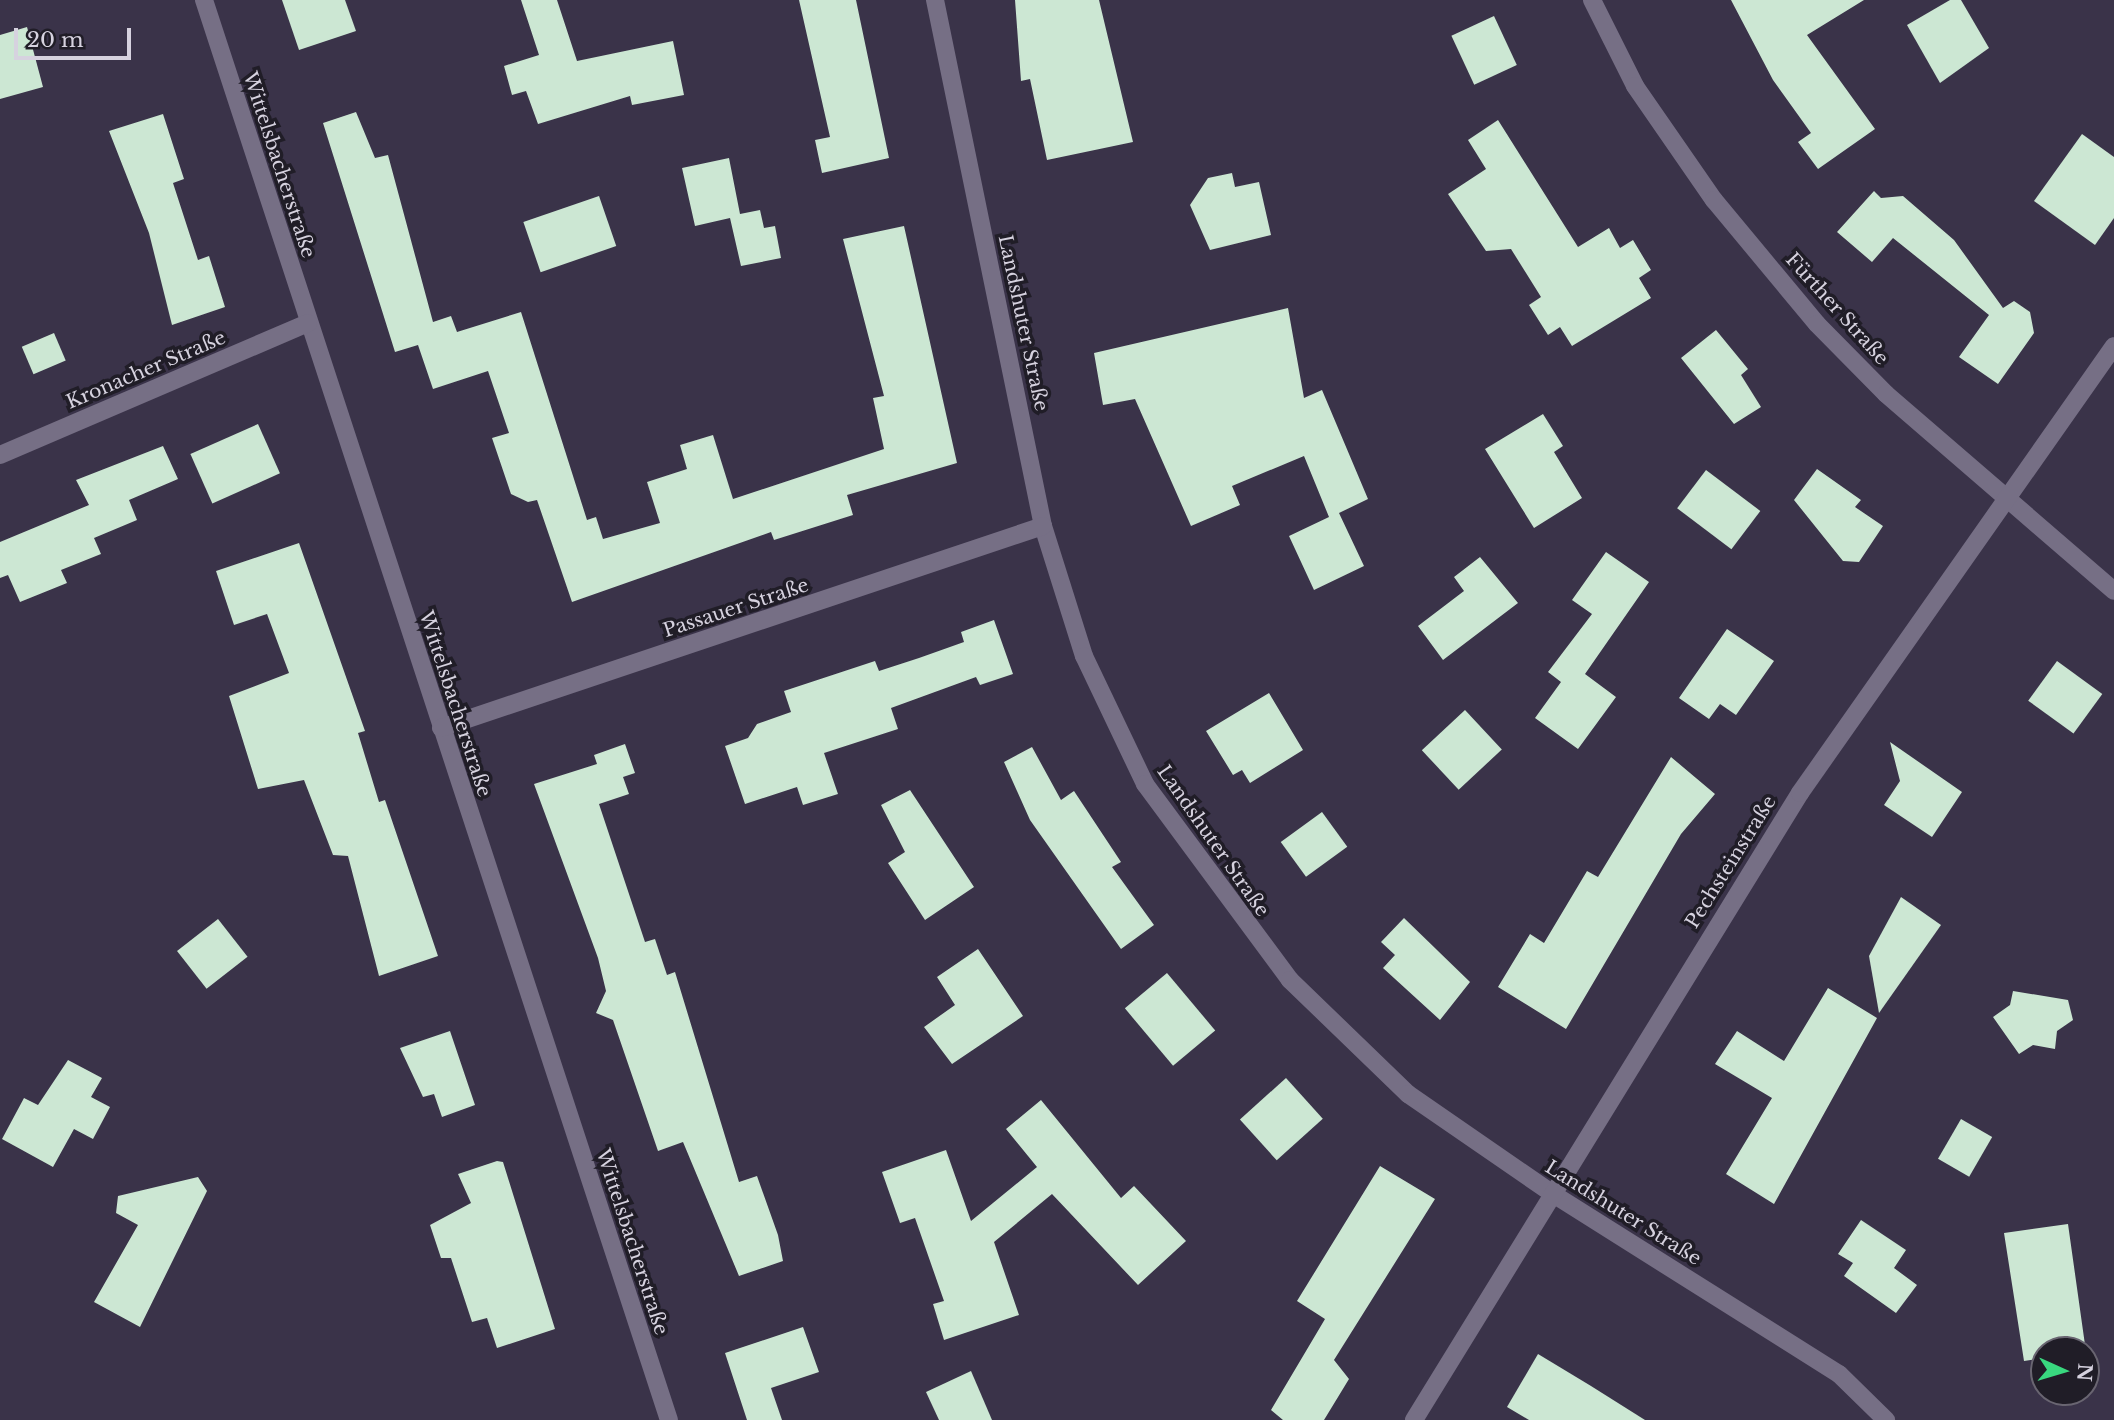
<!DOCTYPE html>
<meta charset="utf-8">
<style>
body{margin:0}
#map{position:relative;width:2114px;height:1420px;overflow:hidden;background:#3a3349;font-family:"Libre Baskerville",serif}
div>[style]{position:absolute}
.building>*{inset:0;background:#cce7d3;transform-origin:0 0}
.minor>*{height:18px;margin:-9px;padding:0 9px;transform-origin:9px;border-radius:9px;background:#766f85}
span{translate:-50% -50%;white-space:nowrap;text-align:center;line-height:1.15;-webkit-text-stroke:7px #201d27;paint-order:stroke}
.street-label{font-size:19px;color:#d6d2df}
.north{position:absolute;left:2030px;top:1336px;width:70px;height:70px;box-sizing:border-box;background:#201d27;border:2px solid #696571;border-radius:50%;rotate:94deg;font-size:19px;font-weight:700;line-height:28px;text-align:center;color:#d6d2df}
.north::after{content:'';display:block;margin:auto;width:24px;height:32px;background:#39d87f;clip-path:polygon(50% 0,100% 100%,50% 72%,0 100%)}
.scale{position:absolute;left:14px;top:28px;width:117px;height:32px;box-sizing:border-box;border:4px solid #d6d2df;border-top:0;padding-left:9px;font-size:21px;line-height:24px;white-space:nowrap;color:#d6d2df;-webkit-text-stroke:5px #201d27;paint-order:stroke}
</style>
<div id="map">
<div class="building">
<i style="clip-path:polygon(282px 0,345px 0,356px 31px,299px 50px)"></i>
<i style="clip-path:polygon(521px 0,557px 0,577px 61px,673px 41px,684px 95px,632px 105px,630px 96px,538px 124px,526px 91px,512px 95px,504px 66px,539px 55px)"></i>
<i style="clip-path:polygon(799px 0,856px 0,889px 158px,822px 173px,815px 140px,830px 137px)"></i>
<i style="clip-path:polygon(1015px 0,1099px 0,1133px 142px,1047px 160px,1030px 79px,1021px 81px)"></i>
<i style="clip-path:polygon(1731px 0,1864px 0,1807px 35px,1875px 129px,1818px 169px,1798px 142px,1811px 133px,1773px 80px)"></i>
<i style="clip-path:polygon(1950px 0,1961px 0,1989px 48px,1940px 83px,1907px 25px)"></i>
<i style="left:1494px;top:16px;width:54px;height:47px;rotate:65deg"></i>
<i style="clip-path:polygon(27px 27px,43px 87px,0 99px,0 35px)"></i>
<i style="clip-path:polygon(356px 112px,375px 158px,388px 155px,433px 322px,451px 316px,457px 332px,521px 312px,587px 520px,596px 517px,603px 539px,660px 523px,647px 482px,687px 469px,680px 445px,713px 435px,733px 499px,884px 449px,873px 398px,884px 396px,843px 239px,904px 226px,957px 463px,847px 495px,853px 515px,774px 540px,771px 532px,572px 602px,537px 500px,528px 502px,511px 494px,492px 438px,509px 433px,488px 371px,433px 389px,418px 345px,395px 352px,323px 123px)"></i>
<i style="clip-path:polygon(163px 114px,184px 179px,173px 183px,198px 260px,209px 256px,225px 307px,172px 325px,149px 233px,109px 131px)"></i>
<i style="clip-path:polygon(1498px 120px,1578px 247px,1609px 228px,1620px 248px,1633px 240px,1651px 270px,1639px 278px,1651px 298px,1572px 346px,1560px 327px,1548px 335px,1529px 305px,1541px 297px,1511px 249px,1486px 251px,1448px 194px,1486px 169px,1468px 140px)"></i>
<i style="clip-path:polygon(2082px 134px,2114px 157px,2114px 218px,2095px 245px,2034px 201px)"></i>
<i style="clip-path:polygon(729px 158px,740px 214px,760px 210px,764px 228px,775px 226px,781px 258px,741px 266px,730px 218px,695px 226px,682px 168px)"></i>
<i style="clip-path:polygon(1232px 173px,1235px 187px,1259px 182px,1271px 235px,1210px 250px,1190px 205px,1208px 178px)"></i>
<i style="clip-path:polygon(1874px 191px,1881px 198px,1903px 196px,1954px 240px,2003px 308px,2014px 301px,2030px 312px,2034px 333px,1998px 384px,1959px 357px,1989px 315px,1893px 238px,1872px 262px,1837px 232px)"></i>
<i style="left:599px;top:196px;width:53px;height:80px;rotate:71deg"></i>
<i style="clip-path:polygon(1288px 308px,1304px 398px,1322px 390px,1368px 499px,1339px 513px,1364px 566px,1314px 590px,1289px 536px,1329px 517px,1304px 456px,1232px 486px,1240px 505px,1191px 526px,1135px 399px,1103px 405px,1094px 353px)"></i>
<i style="clip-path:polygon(1716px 330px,1748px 369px,1741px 375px,1761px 407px,1734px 424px,1681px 358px)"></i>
<i style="left:54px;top:333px;width:30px;height:35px;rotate:67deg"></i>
<i style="clip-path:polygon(1543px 414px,1563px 446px,1554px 452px,1582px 498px,1534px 528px,1485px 449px)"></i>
<i style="left:258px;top:424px;width:54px;height:74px;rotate:66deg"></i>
<i style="clip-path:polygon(163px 446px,178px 479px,129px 500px,137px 520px,94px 538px,101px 554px,61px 570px,67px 583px,20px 602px,8px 575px,0 578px,0 542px,89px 505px,76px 480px)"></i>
<i style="clip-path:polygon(1817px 469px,1861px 500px,1855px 507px,1883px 526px,1859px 562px,1843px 561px,1794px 500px)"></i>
<i style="left:1706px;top:470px;width:68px;height:48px;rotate:37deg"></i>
<i style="clip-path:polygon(299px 543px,365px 731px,358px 733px,379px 802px,385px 800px,438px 956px,379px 976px,348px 856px,333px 855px,304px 780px,258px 789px,229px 696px,289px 673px,267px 614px,234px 625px,216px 571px)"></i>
<i style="clip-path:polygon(1606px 552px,1649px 582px,1585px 674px,1616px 697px,1578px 749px,1535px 718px,1561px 682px,1548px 672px,1592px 614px,1572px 600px)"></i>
<i style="clip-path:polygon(1480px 557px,1518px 603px,1443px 660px,1418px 626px,1464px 591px,1454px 577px)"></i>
<i style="clip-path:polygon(994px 620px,1013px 674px,980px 685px,976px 677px,891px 708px,898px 729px,824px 753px,838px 794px,803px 805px,797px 787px,745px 804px,725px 746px,748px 738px,757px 724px,791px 712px,784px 691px,875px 661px,879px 671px,919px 658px,964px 642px,961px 632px)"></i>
<i style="clip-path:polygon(1727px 629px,1774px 661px,1736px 715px,1720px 704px,1709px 719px,1679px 698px)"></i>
<i style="left:2057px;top:661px;width:56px;height:49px;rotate:36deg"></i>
<i style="clip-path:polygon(1269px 693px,1303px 750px,1250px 783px,1242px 770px,1233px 775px,1206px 731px)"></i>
<i style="left:1465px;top:710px;width:54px;height:59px;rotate:47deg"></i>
<i style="clip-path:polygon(1890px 742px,1962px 792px,1932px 837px,1884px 805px,1900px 781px)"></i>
<i style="clip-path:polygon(625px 744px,635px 773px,623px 777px,629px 794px,599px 804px,645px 942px,655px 939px,667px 975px,675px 972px,739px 1182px,757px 1176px,778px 1235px,783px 1261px,739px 1276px,683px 1142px,658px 1151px,613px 1020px,596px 1013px,606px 991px,598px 958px,534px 784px,597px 764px,594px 755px)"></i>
<i style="clip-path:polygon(1032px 747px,1061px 800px,1074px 791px,1121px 862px,1112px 867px,1154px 925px,1121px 949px,1030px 820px,1004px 762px)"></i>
<i style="clip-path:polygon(1671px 757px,1715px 794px,1681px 834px,1566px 1029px,1498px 987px,1530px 934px,1544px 943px,1587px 871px,1598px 877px)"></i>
<i style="clip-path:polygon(910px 790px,974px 887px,925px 920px,888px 863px,905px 852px,881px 805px)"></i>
<i style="left:1322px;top:812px;width:43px;height:51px;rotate:54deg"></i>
<i style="clip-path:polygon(1901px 897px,1941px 925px,1879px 1013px,1869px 956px)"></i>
<i style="clip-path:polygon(1404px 918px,1470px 982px,1440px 1020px,1383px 968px,1395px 955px,1381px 942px)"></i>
<i style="left:218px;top:919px;width:48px;height:52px;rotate:52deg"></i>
<i style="clip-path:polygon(978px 949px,1023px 1016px,952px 1064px,924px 1027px,955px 1005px,937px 977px)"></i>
<i style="left:1167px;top:973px;width:75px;height:55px;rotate:50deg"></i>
<i style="clip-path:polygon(1828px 988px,1877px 1018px,1774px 1204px,1726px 1174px,1772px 1098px,1715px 1064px,1737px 1031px,1784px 1061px)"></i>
<i style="clip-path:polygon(2013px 991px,2068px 1000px,2073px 1020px,2057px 1031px,2055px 1049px,2033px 1045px,2019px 1054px,1993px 1017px,2010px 1005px)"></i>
<i style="clip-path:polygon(450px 1031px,475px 1105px,442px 1117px,434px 1094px,423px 1097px,400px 1048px)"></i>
<i style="clip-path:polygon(68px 1060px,102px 1078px,91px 1097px,110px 1107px,93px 1139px,74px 1129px,53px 1167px,2px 1139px,24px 1098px,38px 1105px)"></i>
<i style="left:1286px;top:1078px;width:55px;height:62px;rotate:48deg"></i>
<i style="clip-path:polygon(1041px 1100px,1121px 1198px,1134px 1186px,1186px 1241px,1138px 1285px,1052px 1194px,994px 1242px,1019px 1315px,944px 1340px,933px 1304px,944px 1301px,915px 1218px,900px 1223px,882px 1172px,946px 1150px,971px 1221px,1037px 1167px,1006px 1129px)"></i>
<i style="left:1961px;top:1119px;width:36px;height:46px;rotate:30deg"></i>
<i style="clip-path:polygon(497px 1161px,503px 1162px,555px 1329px,497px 1348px,487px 1318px,472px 1322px,451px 1258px,441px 1258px,430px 1225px,471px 1203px,458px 1174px)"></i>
<i style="clip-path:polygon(1380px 1166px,1435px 1199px,1334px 1360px,1349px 1379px,1324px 1420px,1283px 1420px,1271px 1410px,1325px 1319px,1297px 1301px)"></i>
<i style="clip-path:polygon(198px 1177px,207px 1191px,140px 1327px,94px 1302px,138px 1225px,116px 1213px,118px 1196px)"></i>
<i style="clip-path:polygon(1861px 1220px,1906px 1250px,1894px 1268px,1917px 1285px,1896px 1313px,1844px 1276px,1853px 1263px,1838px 1254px)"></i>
<i style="clip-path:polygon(2068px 1224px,2086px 1352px,2044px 1350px,2044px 1358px,2024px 1361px,2004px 1233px)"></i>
<i style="clip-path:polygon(803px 1327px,819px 1372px,771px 1388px,782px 1420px,747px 1420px,725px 1353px)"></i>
<i style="clip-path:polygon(1538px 1354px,1591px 1386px,1645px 1420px,1529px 1420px,1507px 1407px)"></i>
<i style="clip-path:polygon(971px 1371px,992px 1420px,939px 1420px,926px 1392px)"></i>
</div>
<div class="minor">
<i style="left:204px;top:0;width:1494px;rotate:71.87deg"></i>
<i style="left:935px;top:0;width:537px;rotate:78.4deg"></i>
<i style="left:1043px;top:526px;width:136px;rotate:72.5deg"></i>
<i style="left:1084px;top:656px;width:142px;rotate:64.5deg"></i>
<i style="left:1145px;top:784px;width:244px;rotate:53.5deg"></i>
<i style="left:1290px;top:980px;width:164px;rotate:44deg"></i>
<i style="left:1408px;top:1094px;width:176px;rotate:34.6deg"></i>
<i style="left:1553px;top:1194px;width:338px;rotate:32.2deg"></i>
<i style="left:1839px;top:1374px;width:66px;rotate:44.4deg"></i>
<i style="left:1592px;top:0;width:96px;rotate:63.4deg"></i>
<i style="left:1635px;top:86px;width:139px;rotate:55.3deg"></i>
<i style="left:1714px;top:200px;width:161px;rotate:50.3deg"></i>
<i style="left:1817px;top:324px;width:98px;rotate:45.4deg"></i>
<i style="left:1886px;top:394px;width:301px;rotate:40.8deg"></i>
<i style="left:0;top:455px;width:335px;rotate:-23.2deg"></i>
<i style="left:441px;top:728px;width:635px;rotate:-18.55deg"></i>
<i style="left:1414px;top:1420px;width:736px;rotate:-58.38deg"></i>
<i style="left:1800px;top:793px;width:546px;rotate:-54.91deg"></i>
</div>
<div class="street-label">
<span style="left:279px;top:165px;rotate:72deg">Wittelsbacherstraße</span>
<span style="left:1837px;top:309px;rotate:48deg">Fürther Straße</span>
<span style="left:1023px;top:323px;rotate:78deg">Landshuter Straße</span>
<span style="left:146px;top:370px;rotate:-23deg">Kronacher Straße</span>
<span style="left:736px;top:608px;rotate:-18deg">Passauer Straße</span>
<span style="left:455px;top:704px;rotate:72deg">Wittelsbacherstraße</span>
<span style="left:1213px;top:841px;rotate:55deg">Landshuter Straße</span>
<span style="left:1731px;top:862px;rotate:-58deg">Pechsteinstraße</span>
<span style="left:1623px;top:1213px;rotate:32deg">Landshuter Straße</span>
<span style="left:632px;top:1242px;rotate:72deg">Wittelsbacherstraße</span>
</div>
<div class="north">N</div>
<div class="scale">20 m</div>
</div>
